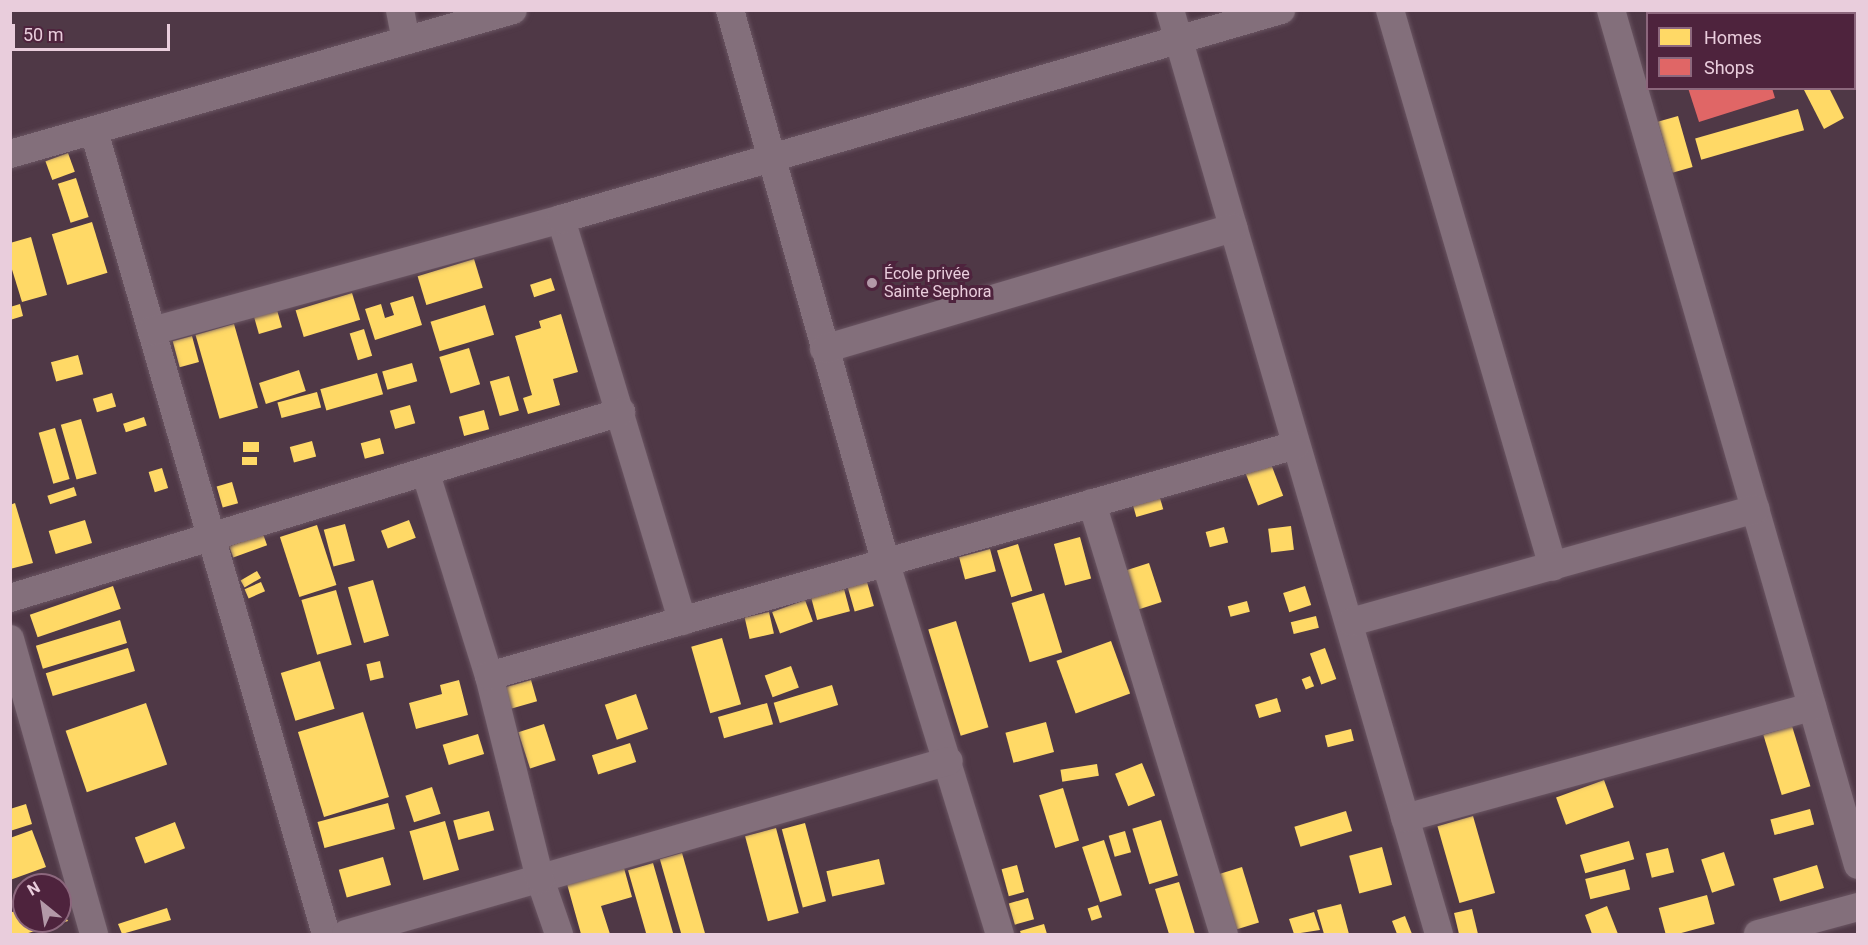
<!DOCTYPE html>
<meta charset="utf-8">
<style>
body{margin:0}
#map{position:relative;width:1868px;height:945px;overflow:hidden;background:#4f3846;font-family:Roboto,sans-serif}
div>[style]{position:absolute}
.homes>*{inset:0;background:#ffd966;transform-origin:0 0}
.shops>*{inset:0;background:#e06666;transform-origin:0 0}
.roads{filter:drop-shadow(0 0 2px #6a5562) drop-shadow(0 0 2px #6a5562)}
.minor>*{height:28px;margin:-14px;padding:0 14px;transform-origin:14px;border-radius:14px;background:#836f7b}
.dots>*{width:16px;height:16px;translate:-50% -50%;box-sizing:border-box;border:3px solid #4e233d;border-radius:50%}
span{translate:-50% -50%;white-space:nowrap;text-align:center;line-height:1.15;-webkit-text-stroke:6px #4e233d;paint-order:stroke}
.poi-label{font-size:16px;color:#e9cddc}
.left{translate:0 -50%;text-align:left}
.frame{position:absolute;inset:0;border:12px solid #e9cddc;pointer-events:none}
.legend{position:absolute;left:1646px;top:12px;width:210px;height:78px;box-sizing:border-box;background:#4e233d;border:2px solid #8c677d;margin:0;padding:8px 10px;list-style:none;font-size:18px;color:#e9cddc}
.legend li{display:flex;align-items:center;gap:12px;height:30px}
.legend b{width:30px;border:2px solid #8c677d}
.north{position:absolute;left:12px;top:873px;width:60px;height:60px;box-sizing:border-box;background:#4e233d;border:2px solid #8c677d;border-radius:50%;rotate:330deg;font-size:16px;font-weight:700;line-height:24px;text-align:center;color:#e9cddc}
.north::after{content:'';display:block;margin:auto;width:21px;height:27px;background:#b399a8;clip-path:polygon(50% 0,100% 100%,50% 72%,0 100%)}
.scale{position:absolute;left:12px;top:24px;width:158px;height:27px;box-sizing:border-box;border:3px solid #e9cddc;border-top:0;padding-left:8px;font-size:18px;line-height:21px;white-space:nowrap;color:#e9cddc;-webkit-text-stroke:4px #4e233d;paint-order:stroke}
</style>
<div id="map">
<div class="homes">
<i style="clip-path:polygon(1803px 88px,1829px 88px,1844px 118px,1824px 129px)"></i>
<i style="left:1798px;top:109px;width:22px;height:107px;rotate:74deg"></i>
<i style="left:1678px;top:116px;width:53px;height:21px;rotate:74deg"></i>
<i style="left:68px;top:153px;width:20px;height:24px;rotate:70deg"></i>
<i style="left:76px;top:178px;width:41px;height:19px;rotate:72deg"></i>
<i style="left:92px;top:222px;width:53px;height:42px;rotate:73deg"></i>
<i style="clip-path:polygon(31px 237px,47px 295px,22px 302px,10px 263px,10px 243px)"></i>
<i style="left:474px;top:259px;width:30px;height:59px;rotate:73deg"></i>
<i style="left:551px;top:278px;width:13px;height:22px;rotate:72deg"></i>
<i style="left:352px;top:293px;width:28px;height:59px;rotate:73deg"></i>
<i style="clip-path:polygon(413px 296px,422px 325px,375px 340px,365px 309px,381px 304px,385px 318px,394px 315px,390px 303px)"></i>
<i style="clip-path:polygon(20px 304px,23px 316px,10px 320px,10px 307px)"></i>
<i style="left:485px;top:305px;width:31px;height:57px;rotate:73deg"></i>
<i style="left:277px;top:310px;width:18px;height:24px;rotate:74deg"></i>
<i style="clip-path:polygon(561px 314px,578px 372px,553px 379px,560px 405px,528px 414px,523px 398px,532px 395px,515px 336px,541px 328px,539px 321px)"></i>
<i style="left:234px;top:324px;width:87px;height:40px;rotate:74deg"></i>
<i style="left:364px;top:329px;width:28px;height:15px;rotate:73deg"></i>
<i style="left:192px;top:336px;width:27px;height:20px;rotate:75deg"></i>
<i style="left:469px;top:348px;width:38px;height:31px;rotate:73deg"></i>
<i style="left:78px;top:355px;width:20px;height:28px;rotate:75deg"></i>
<i style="left:412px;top:363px;width:19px;height:31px;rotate:74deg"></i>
<i style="left:299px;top:370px;width:22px;height:42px;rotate:72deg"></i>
<i style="left:377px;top:373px;width:22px;height:59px;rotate:74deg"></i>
<i style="left:509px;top:376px;width:36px;height:20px;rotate:74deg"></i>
<i style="left:317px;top:392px;width:16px;height:41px;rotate:75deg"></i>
<i style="left:112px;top:393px;width:14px;height:20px;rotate:73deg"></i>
<i style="left:410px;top:405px;width:19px;height:21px;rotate:74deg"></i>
<i style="left:484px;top:410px;width:20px;height:26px;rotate:75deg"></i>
<i style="left:144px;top:417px;width:9px;height:22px;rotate:72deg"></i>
<i style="left:81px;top:419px;width:57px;height:21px;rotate:74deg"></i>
<i style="left:55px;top:428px;width:53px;height:17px;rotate:74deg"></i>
<i style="left:380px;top:438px;width:16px;height:20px;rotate:75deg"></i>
<i style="left:312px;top:441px;width:16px;height:23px;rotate:75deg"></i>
<i style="left:243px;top:442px;width:16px;height:10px"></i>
<i style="left:257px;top:457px;width:8px;height:15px;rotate:90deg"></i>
<i style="left:1271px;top:464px;width:34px;height:27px;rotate:69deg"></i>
<i style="left:162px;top:468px;width:21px;height:14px;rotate:73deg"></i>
<i style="left:232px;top:482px;width:22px;height:16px;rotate:74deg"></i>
<i style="left:74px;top:487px;width:9px;height:28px;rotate:72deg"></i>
<i style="left:1158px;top:491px;width:19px;height:28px;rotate:74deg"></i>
<i style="clip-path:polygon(15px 503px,33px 563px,10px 569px,10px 505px)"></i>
<i style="left:85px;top:520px;width:24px;height:38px;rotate:73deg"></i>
<i style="left:409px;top:520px;width:19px;height:30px;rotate:69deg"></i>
<i style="left:345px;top:524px;width:38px;height:22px;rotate:75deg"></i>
<i style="left:317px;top:525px;width:63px;height:39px;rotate:72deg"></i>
<i style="left:1291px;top:526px;width:24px;height:23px;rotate:83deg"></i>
<i style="left:1224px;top:527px;width:16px;height:19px;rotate:75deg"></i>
<i style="left:263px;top:534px;width:12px;height:36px;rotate:70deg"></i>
<i style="left:1080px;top:537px;width:43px;height:27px;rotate:75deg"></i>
<i style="left:1018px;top:544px;width:49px;height:22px;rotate:73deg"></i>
<i style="left:990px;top:549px;width:23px;height:32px;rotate:75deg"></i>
<i style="left:1149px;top:563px;width:41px;height:27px;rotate:72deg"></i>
<i style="left:257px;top:571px;width:8px;height:19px;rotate:60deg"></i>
<i style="left:373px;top:580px;width:58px;height:26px;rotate:74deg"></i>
<i style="left:261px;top:582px;width:10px;height:18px;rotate:66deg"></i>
<i style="left:867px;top:582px;width:25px;height:20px;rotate:74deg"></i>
<i style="left:113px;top:586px;width:24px;height:88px;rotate:71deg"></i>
<i style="left:1305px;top:586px;width:20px;height:23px;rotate:72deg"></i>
<i style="left:844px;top:589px;width:23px;height:34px;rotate:75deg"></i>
<i style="left:336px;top:590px;width:57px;height:36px;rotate:74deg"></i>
<i style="left:1044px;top:593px;width:62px;height:34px;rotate:73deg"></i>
<i style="left:805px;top:600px;width:23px;height:35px;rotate:70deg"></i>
<i style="left:1247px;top:601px;width:11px;height:20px;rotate:75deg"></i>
<i style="left:769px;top:612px;width:22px;height:25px;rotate:77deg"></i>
<i style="left:1316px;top:616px;width:12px;height:26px;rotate:76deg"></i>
<i style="left:120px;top:620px;width:24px;height:88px;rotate:73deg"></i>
<i style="left:956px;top:621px;width:111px;height:29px;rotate:73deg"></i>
<i style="left:722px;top:638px;width:69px;height:32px;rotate:74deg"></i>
<i style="left:1111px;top:641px;width:56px;height:58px;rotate:70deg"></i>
<i style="left:128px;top:648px;width:24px;height:86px;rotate:73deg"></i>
<i style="left:1325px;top:648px;width:33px;height:16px;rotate:70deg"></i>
<i style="left:320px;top:661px;width:50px;height:41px;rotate:73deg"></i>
<i style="left:380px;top:661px;width:17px;height:14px;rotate:77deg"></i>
<i style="left:791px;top:666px;width:23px;height:28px;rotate:70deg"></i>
<i style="left:1310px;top:676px;width:11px;height:9px;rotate:68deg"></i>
<i style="clip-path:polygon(459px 680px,468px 715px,416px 729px,409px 703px,442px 694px,440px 685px)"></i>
<i style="left:531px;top:680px;width:22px;height:29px;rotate:74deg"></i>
<i style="left:832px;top:685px;width:21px;height:61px;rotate:73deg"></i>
<i style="left:636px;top:694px;width:37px;height:33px;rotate:71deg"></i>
<i style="left:1277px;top:698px;width:14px;height:23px;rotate:73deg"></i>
<i style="left:146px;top:703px;width:65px;height:85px;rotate:71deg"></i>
<i style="left:767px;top:703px;width:22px;height:51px;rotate:74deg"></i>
<i style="left:363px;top:712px;width:89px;height:68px;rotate:73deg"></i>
<i style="left:1046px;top:722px;width:31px;height:42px;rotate:75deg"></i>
<i style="left:544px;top:724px;width:38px;height:27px;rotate:72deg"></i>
<i style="left:1792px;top:726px;width:63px;height:30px;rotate:73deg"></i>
<i style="left:1351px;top:729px;width:12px;height:27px;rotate:76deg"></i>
<i style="left:478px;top:734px;width:21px;height:37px;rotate:73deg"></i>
<i style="left:630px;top:743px;width:20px;height:40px;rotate:72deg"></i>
<i style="left:1142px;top:763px;width:35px;height:29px;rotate:68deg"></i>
<i style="left:1097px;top:764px;width:12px;height:37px;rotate:81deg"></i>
<i style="left:1604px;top:780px;width:29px;height:51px;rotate:70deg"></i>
<i style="left:432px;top:787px;width:28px;height:28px;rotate:72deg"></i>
<i style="left:1063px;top:788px;width:55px;height:25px;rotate:73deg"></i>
<i style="left:388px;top:803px;width:27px;height:73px;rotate:75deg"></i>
<i style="clip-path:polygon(26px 804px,32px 824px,10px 831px,10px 809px)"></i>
<i style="left:1810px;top:809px;width:16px;height:41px;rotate:75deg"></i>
<i style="left:489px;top:811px;width:20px;height:37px;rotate:75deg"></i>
<i style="left:1346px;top:811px;width:21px;height:54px;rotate:73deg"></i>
<i style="left:1473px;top:816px;width:80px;height:37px;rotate:74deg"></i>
<i style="left:1161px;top:820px;width:58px;height:30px;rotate:73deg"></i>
<i style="left:445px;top:821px;width:51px;height:37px;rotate:74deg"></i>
<i style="left:175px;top:822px;width:28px;height:43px;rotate:69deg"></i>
<i style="left:805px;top:823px;width:81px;height:24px;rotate:75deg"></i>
<i style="left:776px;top:828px;width:88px;height:32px;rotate:75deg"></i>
<i style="clip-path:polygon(32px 830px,46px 867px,10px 880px,10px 838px)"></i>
<i style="left:1125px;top:831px;width:22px;height:17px;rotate:74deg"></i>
<i style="left:1104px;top:840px;width:58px;height:23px;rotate:72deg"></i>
<i style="left:1629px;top:841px;width:19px;height:51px;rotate:74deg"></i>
<i style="left:1382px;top:847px;width:39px;height:34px;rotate:75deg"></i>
<i style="left:1668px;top:848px;width:25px;height:23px;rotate:76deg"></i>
<i style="left:1724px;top:852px;width:35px;height:24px;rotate:72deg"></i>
<i style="left:682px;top:853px;width:84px;height:23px;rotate:74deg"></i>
<i style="left:383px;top:857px;width:29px;height:46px;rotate:74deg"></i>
<i style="left:879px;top:859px;width:26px;height:54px;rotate:77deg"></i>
<i style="left:653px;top:863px;width:74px;height:26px;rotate:74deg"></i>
<i style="left:1017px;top:865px;width:28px;height:16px;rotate:75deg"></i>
<i style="left:1817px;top:865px;width:24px;height:46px;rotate:73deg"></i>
<i style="left:1242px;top:867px;width:58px;height:28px;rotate:73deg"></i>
<i style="clip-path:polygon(624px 868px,632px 897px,601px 906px,610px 934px,581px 934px,567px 884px)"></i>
<i style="left:1625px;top:869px;width:21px;height:41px;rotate:76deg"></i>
<i style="clip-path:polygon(1179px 882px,1195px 934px,1169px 934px,1155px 889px)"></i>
<i style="left:1707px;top:895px;width:30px;height:50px;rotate:75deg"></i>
<i style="left:1028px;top:898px;width:22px;height:20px;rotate:74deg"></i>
<i style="clip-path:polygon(1341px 904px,1349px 934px,1324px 934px,1317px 910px)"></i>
<i style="left:1098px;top:905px;width:13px;height:11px;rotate:72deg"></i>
<i style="clip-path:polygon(60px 906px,68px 921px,25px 934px,10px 934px,10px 913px,24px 907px,24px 921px,60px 921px)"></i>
<i style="clip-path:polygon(1607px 906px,1618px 934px,1592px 934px,1585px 915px)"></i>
<i style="clip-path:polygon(167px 908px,171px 920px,122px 934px,118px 924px)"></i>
<i style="clip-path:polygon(1472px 909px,1478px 934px,1459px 934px,1454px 913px)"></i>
<i style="clip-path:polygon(1314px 912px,1320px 930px,1294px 934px,1289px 919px)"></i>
<i style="clip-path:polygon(1405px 916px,1412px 934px,1397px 934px,1392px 921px)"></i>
<i style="clip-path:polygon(1044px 924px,1047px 934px,1021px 934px,1020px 931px)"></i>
</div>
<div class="shops">
<i style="left:1687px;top:10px;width:61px;height:8px"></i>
<i style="clip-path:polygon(1688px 88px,1772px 88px,1775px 98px,1699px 122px)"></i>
</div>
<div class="roads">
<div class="minor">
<i style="left:400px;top:10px;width:31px;rotate:79deg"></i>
<i style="left:730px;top:10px;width:576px;rotate:74.27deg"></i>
<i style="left:886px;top:564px;width:387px;rotate:72.9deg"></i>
<i style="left:1170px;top:10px;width:962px;rotate:73.77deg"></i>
<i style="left:1390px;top:10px;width:580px;rotate:73.69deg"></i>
<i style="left:1611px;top:10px;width:890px;rotate:73.89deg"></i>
<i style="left:1854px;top:30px;width:11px;rotate:68deg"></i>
<i style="left:94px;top:131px;width:836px;rotate:73.89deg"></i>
<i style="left:10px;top:154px;width:523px;rotate:-15.98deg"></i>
<i style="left:561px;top:219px;width:420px;rotate:73.2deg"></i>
<i style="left:152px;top:331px;width:424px;rotate:-15.3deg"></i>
<i style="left:561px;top:219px;width:750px;rotate:-16.19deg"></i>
<i style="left:824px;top:349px;width:427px;rotate:-16.5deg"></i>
<i style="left:426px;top:474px;width:212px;rotate:72.7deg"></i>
<i style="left:1092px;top:503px;width:451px;rotate:73deg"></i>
<i style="left:10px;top:598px;width:639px;rotate:-16.93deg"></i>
<i style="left:1351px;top:622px;width:420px;rotate:-15.6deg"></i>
<i style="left:10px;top:639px;width:307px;rotate:74.1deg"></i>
<i style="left:1405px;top:818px;width:422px;rotate:-15.3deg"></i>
<i style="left:346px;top:934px;width:627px;rotate:-16.01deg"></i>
<i style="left:559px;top:934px;width:58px;rotate:-109.1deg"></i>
<i style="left:540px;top:879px;width:209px;rotate:-104.1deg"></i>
<i style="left:489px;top:676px;width:839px;rotate:-15.97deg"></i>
<i style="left:1758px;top:934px;width:104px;rotate:-15.1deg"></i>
</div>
</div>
<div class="dots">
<i style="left:872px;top:283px;background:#b399a8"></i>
</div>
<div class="poi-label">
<span class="left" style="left:884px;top:283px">École privée<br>Sainte Sephora</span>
</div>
<div class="frame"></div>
<ul class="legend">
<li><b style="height:16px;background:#ffd966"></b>Homes</li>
<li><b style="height:16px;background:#e06666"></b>Shops</li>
</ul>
<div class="north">N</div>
<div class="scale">50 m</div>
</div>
